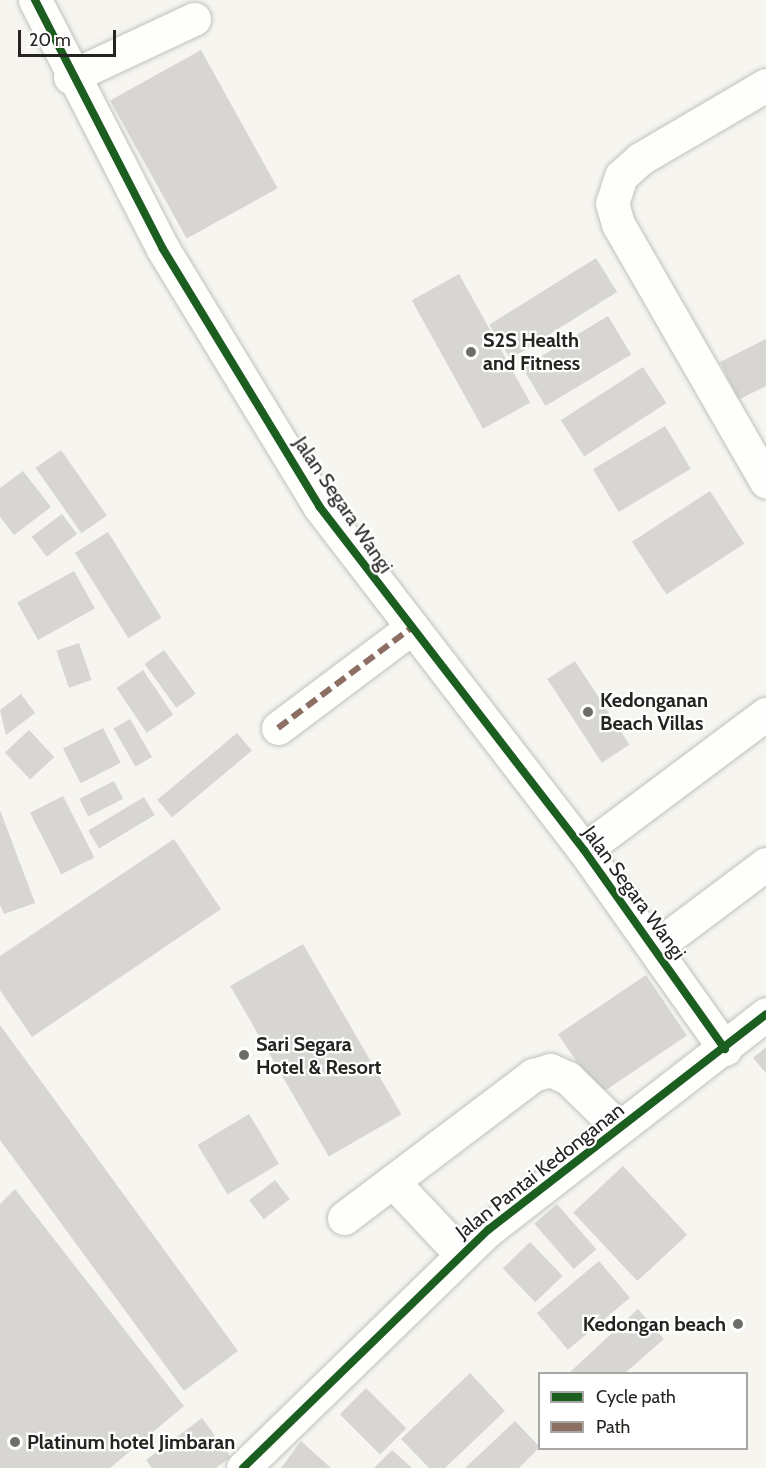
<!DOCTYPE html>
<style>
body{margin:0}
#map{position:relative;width:766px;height:1468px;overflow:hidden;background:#f6f5f0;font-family:Cabin,sans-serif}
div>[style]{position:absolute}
.building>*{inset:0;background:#d8d6d3;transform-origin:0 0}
.roads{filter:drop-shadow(0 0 2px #c1c1bd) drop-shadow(0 0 2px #c1c1bd)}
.minor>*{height:33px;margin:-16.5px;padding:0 16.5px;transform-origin:16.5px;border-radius:16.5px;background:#fefefd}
.quiet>*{height:6px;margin-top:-3px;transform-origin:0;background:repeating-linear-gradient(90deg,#8d6e63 0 12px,transparent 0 18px)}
.cycleway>*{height:8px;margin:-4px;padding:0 4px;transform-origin:4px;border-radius:4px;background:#1b5e20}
.dots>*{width:16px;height:16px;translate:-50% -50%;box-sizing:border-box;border:3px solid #fff;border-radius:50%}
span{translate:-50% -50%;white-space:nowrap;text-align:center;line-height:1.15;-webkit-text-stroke:4.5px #fff;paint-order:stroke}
.poi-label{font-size:20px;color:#252421;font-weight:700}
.left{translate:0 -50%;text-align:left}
.right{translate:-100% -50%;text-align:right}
.street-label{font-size:20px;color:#252421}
.legend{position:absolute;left:538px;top:1372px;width:210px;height:78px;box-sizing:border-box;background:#fff;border:2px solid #a8a7a6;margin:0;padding:8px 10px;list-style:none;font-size:18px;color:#252421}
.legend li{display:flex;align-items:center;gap:12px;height:30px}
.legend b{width:30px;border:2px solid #a8a7a6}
.scale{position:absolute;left:18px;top:30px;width:98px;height:27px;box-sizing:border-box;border:3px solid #252421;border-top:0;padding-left:8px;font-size:18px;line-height:21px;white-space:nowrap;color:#252421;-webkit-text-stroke:4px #fff;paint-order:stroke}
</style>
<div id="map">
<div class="building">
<i style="left:201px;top:50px;width:158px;height:104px;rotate:61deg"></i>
<i style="left:596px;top:258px;width:40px;height:126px;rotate:58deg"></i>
<i style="left:459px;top:274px;width:147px;height:54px;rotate:61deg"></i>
<i style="left:608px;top:316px;width:45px;height:100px;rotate:59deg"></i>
<i style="clip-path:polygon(766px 339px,766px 386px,738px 400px,720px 362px)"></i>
<i style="left:643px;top:367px;width:43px;height:98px;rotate:57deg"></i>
<i style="left:665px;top:426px;width:50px;height:84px;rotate:59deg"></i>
<i style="left:61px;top:450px;width:80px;height:31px;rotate:55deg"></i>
<i style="clip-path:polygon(23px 471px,51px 507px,14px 535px,0 517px,0 488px)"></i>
<i style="left:710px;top:491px;width:63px;height:93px;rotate:57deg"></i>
<i style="left:62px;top:514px;width:25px;height:38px;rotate:53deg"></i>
<i style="left:108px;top:532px;width:101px;height:39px;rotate:58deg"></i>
<i style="left:74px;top:571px;width:43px;height:65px;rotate:61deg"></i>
<i style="left:79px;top:643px;width:39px;height:24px;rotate:71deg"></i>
<i style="left:164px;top:650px;width:54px;height:24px;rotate:54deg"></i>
<i style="left:575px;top:661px;width:100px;height:33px;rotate:57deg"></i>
<i style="left:143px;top:670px;width:54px;height:32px;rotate:56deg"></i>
<i style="clip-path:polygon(21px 694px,35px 713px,6px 735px,0 710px)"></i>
<i style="left:130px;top:719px;width:44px;height:19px;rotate:60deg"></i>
<i style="left:103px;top:728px;width:39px;height:45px;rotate:63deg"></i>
<i style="left:29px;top:730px;width:37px;height:33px;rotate:47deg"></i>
<i style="left:237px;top:733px;width:23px;height:104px;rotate:50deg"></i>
<i style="left:114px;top:781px;width:20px;height:39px;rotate:63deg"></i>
<i style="left:63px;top:796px;width:69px;height:37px;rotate:63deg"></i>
<i style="left:144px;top:797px;width:21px;height:65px;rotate:59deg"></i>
<i style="clip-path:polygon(0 810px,35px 903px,4px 914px,0 905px)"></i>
<i style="clip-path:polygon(174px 839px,221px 909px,32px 1037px,0 990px,0 956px)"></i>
<i style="left:303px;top:944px;width:197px;height:84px;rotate:60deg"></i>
<i style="left:646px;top:975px;width:73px;height:106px;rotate:56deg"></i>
<i style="clip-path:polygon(0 1025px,238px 1351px,184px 1391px,0 1140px)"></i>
<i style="clip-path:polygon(766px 1047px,766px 1073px,753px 1058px)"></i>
<i style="left:249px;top:1114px;width:58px;height:60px;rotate:59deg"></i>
<i style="left:623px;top:1166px;width:94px;height:68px;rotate:47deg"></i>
<i style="left:275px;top:1180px;width:24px;height:33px;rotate:52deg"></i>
<i style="clip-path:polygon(15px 1189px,184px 1406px,110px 1468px,0 1468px,0 1204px)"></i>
<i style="left:557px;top:1204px;width:60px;height:30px;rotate:49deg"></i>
<i style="left:530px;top:1242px;width:47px;height:38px;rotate:46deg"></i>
<i style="left:599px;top:1261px;width:48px;height:81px;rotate:50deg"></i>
<i style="clip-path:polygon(638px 1309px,664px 1339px,624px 1374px,568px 1374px)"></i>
<i style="clip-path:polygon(470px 1373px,505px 1411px,445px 1468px,429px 1468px,401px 1439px)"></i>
<i style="left:366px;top:1388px;width:57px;height:37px;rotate:45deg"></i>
<i style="clip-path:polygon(202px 1418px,231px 1457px,216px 1468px,152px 1468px,146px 1460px)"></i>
<i style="clip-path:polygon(515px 1421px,540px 1447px,519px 1468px,465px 1468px)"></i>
<i style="clip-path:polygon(301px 1441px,331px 1468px,281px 1468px)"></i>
<i style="clip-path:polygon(392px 1450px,412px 1468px,374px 1468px)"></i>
</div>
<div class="roads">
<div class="minor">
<i style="left:35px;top:0;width:280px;rotate:62.8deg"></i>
<i style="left:163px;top:249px;width:301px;rotate:58.7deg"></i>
<i style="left:319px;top:506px;width:434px;rotate:52.4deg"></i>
<i style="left:584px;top:850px;width:244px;rotate:54.7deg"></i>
<i style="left:70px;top:77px;width:137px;rotate:-25.1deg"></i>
<i style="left:766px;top:85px;width:146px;rotate:149.6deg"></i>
<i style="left:640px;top:159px;width:25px;rotate:138deg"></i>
<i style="left:621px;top:176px;width:28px;rotate:108deg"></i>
<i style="left:612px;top:203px;width:22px;rotate:74deg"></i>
<i style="left:618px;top:224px;width:297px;rotate:60.1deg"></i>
<i style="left:278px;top:728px;width:165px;rotate:-36.9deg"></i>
<i style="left:584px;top:850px;width:227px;rotate:-36.8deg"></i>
<i style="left:654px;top:948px;width:140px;rotate:-36.9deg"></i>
<i style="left:395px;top:1184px;width:96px;rotate:46.7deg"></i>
<i style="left:344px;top:1218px;width:237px;rotate:-37.1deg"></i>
<i style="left:533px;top:1075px;width:18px;rotate:-16deg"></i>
<i style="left:550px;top:1070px;width:20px;rotate:24deg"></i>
<i style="left:568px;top:1078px;width:71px;rotate:44.4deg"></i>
<i style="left:243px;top:1468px;width:342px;rotate:-44.2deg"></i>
<i style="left:488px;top:1230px;width:352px;rotate:-37.8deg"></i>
</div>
</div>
<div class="quiet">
<i style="left:278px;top:728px;width:165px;rotate:-36.9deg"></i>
</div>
<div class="cycleway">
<i style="left:35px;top:0;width:280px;rotate:62.8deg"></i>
<i style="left:163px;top:249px;width:301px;rotate:58.7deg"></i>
<i style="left:319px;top:506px;width:434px;rotate:52.4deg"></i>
<i style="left:584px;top:850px;width:244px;rotate:54.7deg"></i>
<i style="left:243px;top:1468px;width:342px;rotate:-44.2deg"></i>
<i style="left:488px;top:1230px;width:352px;rotate:-37.8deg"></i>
</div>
<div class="dots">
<i style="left:471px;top:352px;background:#6e6d69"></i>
<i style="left:588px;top:712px;background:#6e6d69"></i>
<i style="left:244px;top:1055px;background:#6e6d69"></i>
<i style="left:738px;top:1324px;background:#6e6d69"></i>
<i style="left:15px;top:1442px;background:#6e6d69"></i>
</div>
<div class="poi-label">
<span class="left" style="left:483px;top:352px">S2S Health<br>and Fitness</span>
<span class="left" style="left:600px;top:712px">Kedonganan<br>Beach Villas</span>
<span class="left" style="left:256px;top:1056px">Sari Segara<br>Hotel &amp; Resort</span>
<span class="right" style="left:726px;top:1324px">Kedongan beach</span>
<span class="left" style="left:27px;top:1442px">Platinum hotel Jimbaran</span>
</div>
<div class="street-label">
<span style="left:343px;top:505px;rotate:56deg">Jalan Segara Wangi</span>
<span style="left:634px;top:893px;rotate:54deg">Jalan Segara Wangi</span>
<span style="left:540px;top:1171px;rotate:-38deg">Jalan Pantai Kedonganan</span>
</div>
<ul class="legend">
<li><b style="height:8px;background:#1b5e20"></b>Cycle path</li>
<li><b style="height:8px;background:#8d6e63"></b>Path</li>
</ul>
<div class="scale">20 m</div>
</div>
